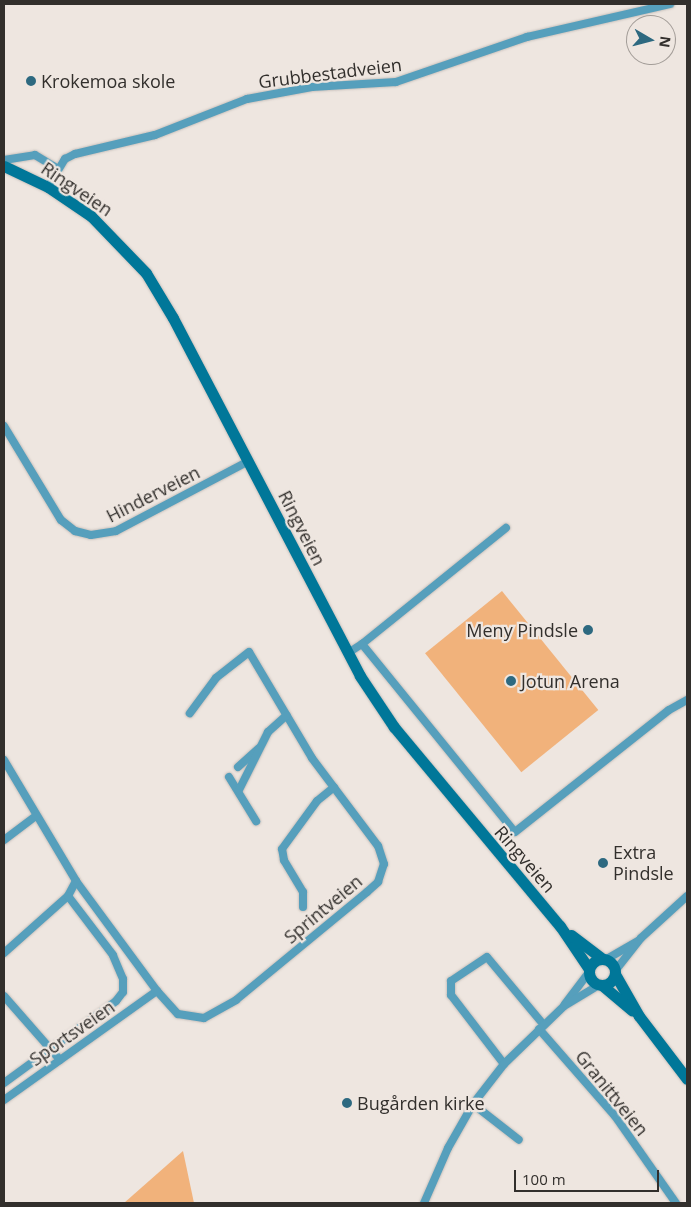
<!DOCTYPE html>
<meta charset="utf-8">
<style>
body{margin:0}
#map{position:relative;width:691px;height:1207px;overflow:hidden;background:#eee6e0;font-family:"Open Sans",sans-serif}
div>[style]{position:absolute}
.green>*{inset:0;background:#f1b27b;transform-origin:0 0}
.roads{filter:drop-shadow(0 0 1px #c8c1bc) drop-shadow(0 0 1px #c8c1bc)}
.street>*{height:8px;margin:-4px;padding:0 4px;transform-origin:4px;border-radius:4px;background:#569fbc}
.secondary>*{height:11px;margin:-5.5px;padding:0 5.5px;transform-origin:5.5px;border-radius:5.5px;background:#079}
.secondary>.ring{margin:-5.5px;padding:0;box-sizing:content-box;background:none;border:11px solid #079;border-radius:50%}
.dots>*{width:14px;height:14px;translate:-50% -50%;box-sizing:border-box;border:2px solid #eee6e0;border-radius:50%}
span{translate:-50% -50%;white-space:nowrap;text-align:center;line-height:1.15;-webkit-text-stroke:4.5px #eee6e0;paint-order:stroke}
.street-label{font-size:18px;color:#322f2c}
.poi-label{font-size:18px;color:#322f2c}
.left{translate:0 -50%;text-align:left}
.right{translate:-100% -50%;text-align:right}
.frame{position:absolute;inset:0;border:5px solid #322f2c;pointer-events:none}
.north{position:absolute;left:626px;top:15px;width:50px;height:50px;box-sizing:border-box;background:#eee6e0;border:1px solid #a39d98;border-radius:50%;rotate:98deg;font-size:14px;font-weight:700;line-height:20px;text-align:center;color:#322f2c}
.north::after{content:'';display:block;margin:auto;width:18px;height:22px;background:#2d6980;clip-path:polygon(50% 0,100% 100%,50% 72%,0 100%)}
.scale{position:absolute;left:514px;top:1170px;width:145px;height:22px;box-sizing:border-box;border:2px solid #322f2c;border-top:0;padding-left:6px;font-size:15px;line-height:18px;white-space:nowrap;color:#322f2c;-webkit-text-stroke:4px #eee6e0;paint-order:stroke}
</style>
<div id="map">
<div class="green">
<i style="left:502px;top:591px;width:153px;height:99px;rotate:51deg"></i>
<i style="clip-path:polygon(183px 1151px,194px 1203px,124px 1203px)"></i>
</div>
<div class="roads">
<div class="street">
<i style="left:4px;top:160px;width:31px;rotate:-9deg"></i>
<i style="left:35px;top:155px;width:27px;rotate:31deg"></i>
<i style="left:48px;top:187px;width:33px;rotate:-59deg"></i>
<i style="left:65px;top:159px;width:11px;rotate:-27deg"></i>
<i style="left:75px;top:154px;width:82px;rotate:-13.4deg"></i>
<i style="left:155px;top:135px;width:99px;rotate:-21.4deg"></i>
<i style="left:247px;top:99px;width:66px;rotate:-10.5deg"></i>
<i style="left:312px;top:87px;width:84px;rotate:-3.4deg"></i>
<i style="left:396px;top:82px;width:139px;rotate:-19deg"></i>
<i style="left:527px;top:37px;width:147px;rotate:-13deg"></i>
<i style="left:4px;top:426px;width:110px;rotate:58.8deg"></i>
<i style="left:61px;top:520px;width:18px;rotate:38deg"></i>
<i style="left:75px;top:531px;width:16px;rotate:14deg"></i>
<i style="left:91px;top:535px;width:25px;rotate:-9deg"></i>
<i style="left:116px;top:531px;width:148px;rotate:-27.8deg"></i>
<i style="left:362px;top:644px;width:185px;rotate:-38.9deg"></i>
<i style="left:348px;top:653px;width:17px;rotate:-33deg"></i>
<i style="left:362px;top:644px;width:242px;rotate:50.9deg"></i>
<i style="left:515px;top:832px;width:196px;rotate:-38.4deg"></i>
<i style="left:669px;top:710px;width:21px;rotate:-29deg"></i>
<i style="left:4px;top:760px;width:141px;rotate:59.2deg"></i>
<i style="left:76px;top:881px;width:137px;rotate:53.6deg"></i>
<i style="left:157px;top:991px;width:31px;rotate:48deg"></i>
<i style="left:178px;top:1014px;width:26px;rotate:9deg"></i>
<i style="left:204px;top:1018px;width:37px;rotate:-29deg"></i>
<i style="left:236px;top:1000px;width:170px;rotate:-39.5deg"></i>
<i style="left:367px;top:892px;width:15px;rotate:-42deg"></i>
<i style="left:378px;top:882px;width:19px;rotate:-72deg"></i>
<i style="left:384px;top:864px;width:19px;rotate:-108deg"></i>
<i style="left:378px;top:846px;width:110px;rotate:-126.9deg"></i>
<i style="left:312px;top:758px;width:123px;rotate:-120.7deg"></i>
<i style="left:249px;top:652px;width:42px;rotate:141.8deg"></i>
<i style="left:216px;top:678px;width:44px;rotate:126.6deg"></i>
<i style="left:238px;top:767px;width:28px;rotate:-42deg"></i>
<i style="left:229px;top:777px;width:52px;rotate:58.5deg"></i>
<i style="left:239px;top:790px;width:65px;rotate:-63.4deg"></i>
<i style="left:268px;top:732px;width:25px;rotate:-42deg"></i>
<i style="left:4px;top:840px;width:40px;rotate:-37deg"></i>
<i style="left:303px;top:907px;width:15px;rotate:-90deg"></i>
<i style="left:303px;top:892px;width:37px;rotate:-121deg"></i>
<i style="left:284px;top:860px;width:11px;rotate:-100deg"></i>
<i style="left:282px;top:849px;width:59px;rotate:-53.9deg"></i>
<i style="left:317px;top:801px;width:22px;rotate:-39deg"></i>
<i style="left:4px;top:953px;width:86px;rotate:-41.7deg"></i>
<i style="left:68px;top:896px;width:17px;rotate:-62deg"></i>
<i style="left:605px;top:960px;width:38px;rotate:-30deg"></i>
<i style="left:615px;top:971px;width:42px;rotate:-51.8deg"></i>
<i style="left:641px;top:938px;width:62px;rotate:-42.4deg"></i>
<i style="left:4px;top:996px;width:85px;rotate:48.8deg"></i>
<i style="left:565px;top:1004px;width:39px;rotate:-53deg"></i>
<i style="left:539px;top:1029px;width:116px;rotate:48.9deg"></i>
<i style="left:615px;top:1116px;width:106px;rotate:55deg"></i>
<i style="left:504px;top:1064px;width:87px;rotate:-127.5deg"></i>
<i style="left:451px;top:995px;width:14px;rotate:-90deg"></i>
<i style="left:451px;top:981px;width:43px;rotate:-33.7deg"></i>
<i style="left:487px;top:957px;width:87px;rotate:50.1deg"></i>
<i style="left:4px;top:1083px;width:139px;rotate:-36.2deg"></i>
<i style="left:116px;top:1001px;width:11px;rotate:-52deg"></i>
<i style="left:123px;top:992px;width:13px;rotate:-90deg"></i>
<i style="left:123px;top:979px;width:26px;rotate:-113deg"></i>
<i style="left:113px;top:955px;width:74px;rotate:-127.3deg"></i>
<i style="left:4px;top:1100px;width:188px;rotate:-35.5deg"></i>
<i style="left:473px;top:1104px;width:58px;rotate:38deg"></i>
<i style="left:424px;top:1203px;width:60px;rotate:-66.4deg"></i>
<i style="left:448px;top:1148px;width:51px;rotate:-60.4deg"></i>
<i style="left:473px;top:1104px;width:51px;rotate:-52.2deg"></i>
<i style="left:504px;top:1064px;width:83px;rotate:-44deg"></i>
<i style="left:564px;top:1006px;width:41px;rotate:-31deg"></i>
</div>
<div class="secondary">
<i style="left:4px;top:166px;width:49px;rotate:25.5deg"></i>
<i style="left:48px;top:187px;width:52px;rotate:34deg"></i>
<i style="left:91px;top:216px;width:79px;rotate:46deg"></i>
<i style="left:146px;top:273px;width:52px;rotate:59deg"></i>
<i style="left:173px;top:318px;width:404px;rotate:62.4deg"></i>
<i style="left:360px;top:676px;width:61px;rotate:56.3deg"></i>
<i style="left:394px;top:727px;width:259px;rotate:50.2deg"></i>
<i style="left:560px;top:926px;width:52px;rotate:56deg"></i>
<i style="left:571px;top:935px;width:40px;rotate:37deg"></i>
<i class="ring" style="left:589px;top:959px;width:15px;height:15px"></i>
<i style="left:615px;top:974px;width:48px;rotate:60.3deg"></i>
<i style="left:639px;top:1016px;width:79px;rotate:52.7deg"></i>
<i style="left:603px;top:986px;width:38px;rotate:40deg"></i>
</div>
</div>
<div class="dots">
<i style="left:31px;top:81px;background:#2d6980"></i>
<i style="left:588px;top:630px;background:#2d6980"></i>
<i style="left:511px;top:681px;background:#2d6980"></i>
<i style="left:603px;top:863px;background:#2d6980"></i>
<i style="left:347px;top:1103px;background:#2d6980"></i>
</div>
<div class="street-label">
<span style="left:330px;top:73px;rotate:-7deg">Grubbestadveien</span>
<span style="left:77px;top:189px;rotate:34deg">Ringveien</span>
<span style="left:153px;top:494px;rotate:-27deg">Hinderveien</span>
<span style="left:302px;top:528px;rotate:63deg">Ringveien</span>
<span style="left:525px;top:859px;rotate:49deg">Ringveien</span>
<span style="left:323px;top:909px;rotate:-40deg">Sprintveien</span>
<span style="left:72px;top:1033px;rotate:-35deg">Sportsveien</span>
<span style="left:612px;top:1093px;rotate:51deg">Granittveien</span>
</div>
<div class="poi-label">
<span class="left" style="left:41px;top:81px">Krokemoa skole</span>
<span class="right" style="left:578px;top:630px">Meny Pindsle</span>
<span class="left" style="left:521px;top:681px">Jotun Arena</span>
<span class="left" style="left:613px;top:863px">Extra<br>Pindsle</span>
<span class="left" style="left:357px;top:1103px">Bugården kirke</span>
</div>
<div class="frame"></div>
<div class="north">N</div>
<div class="scale">100 m</div>
</div>
